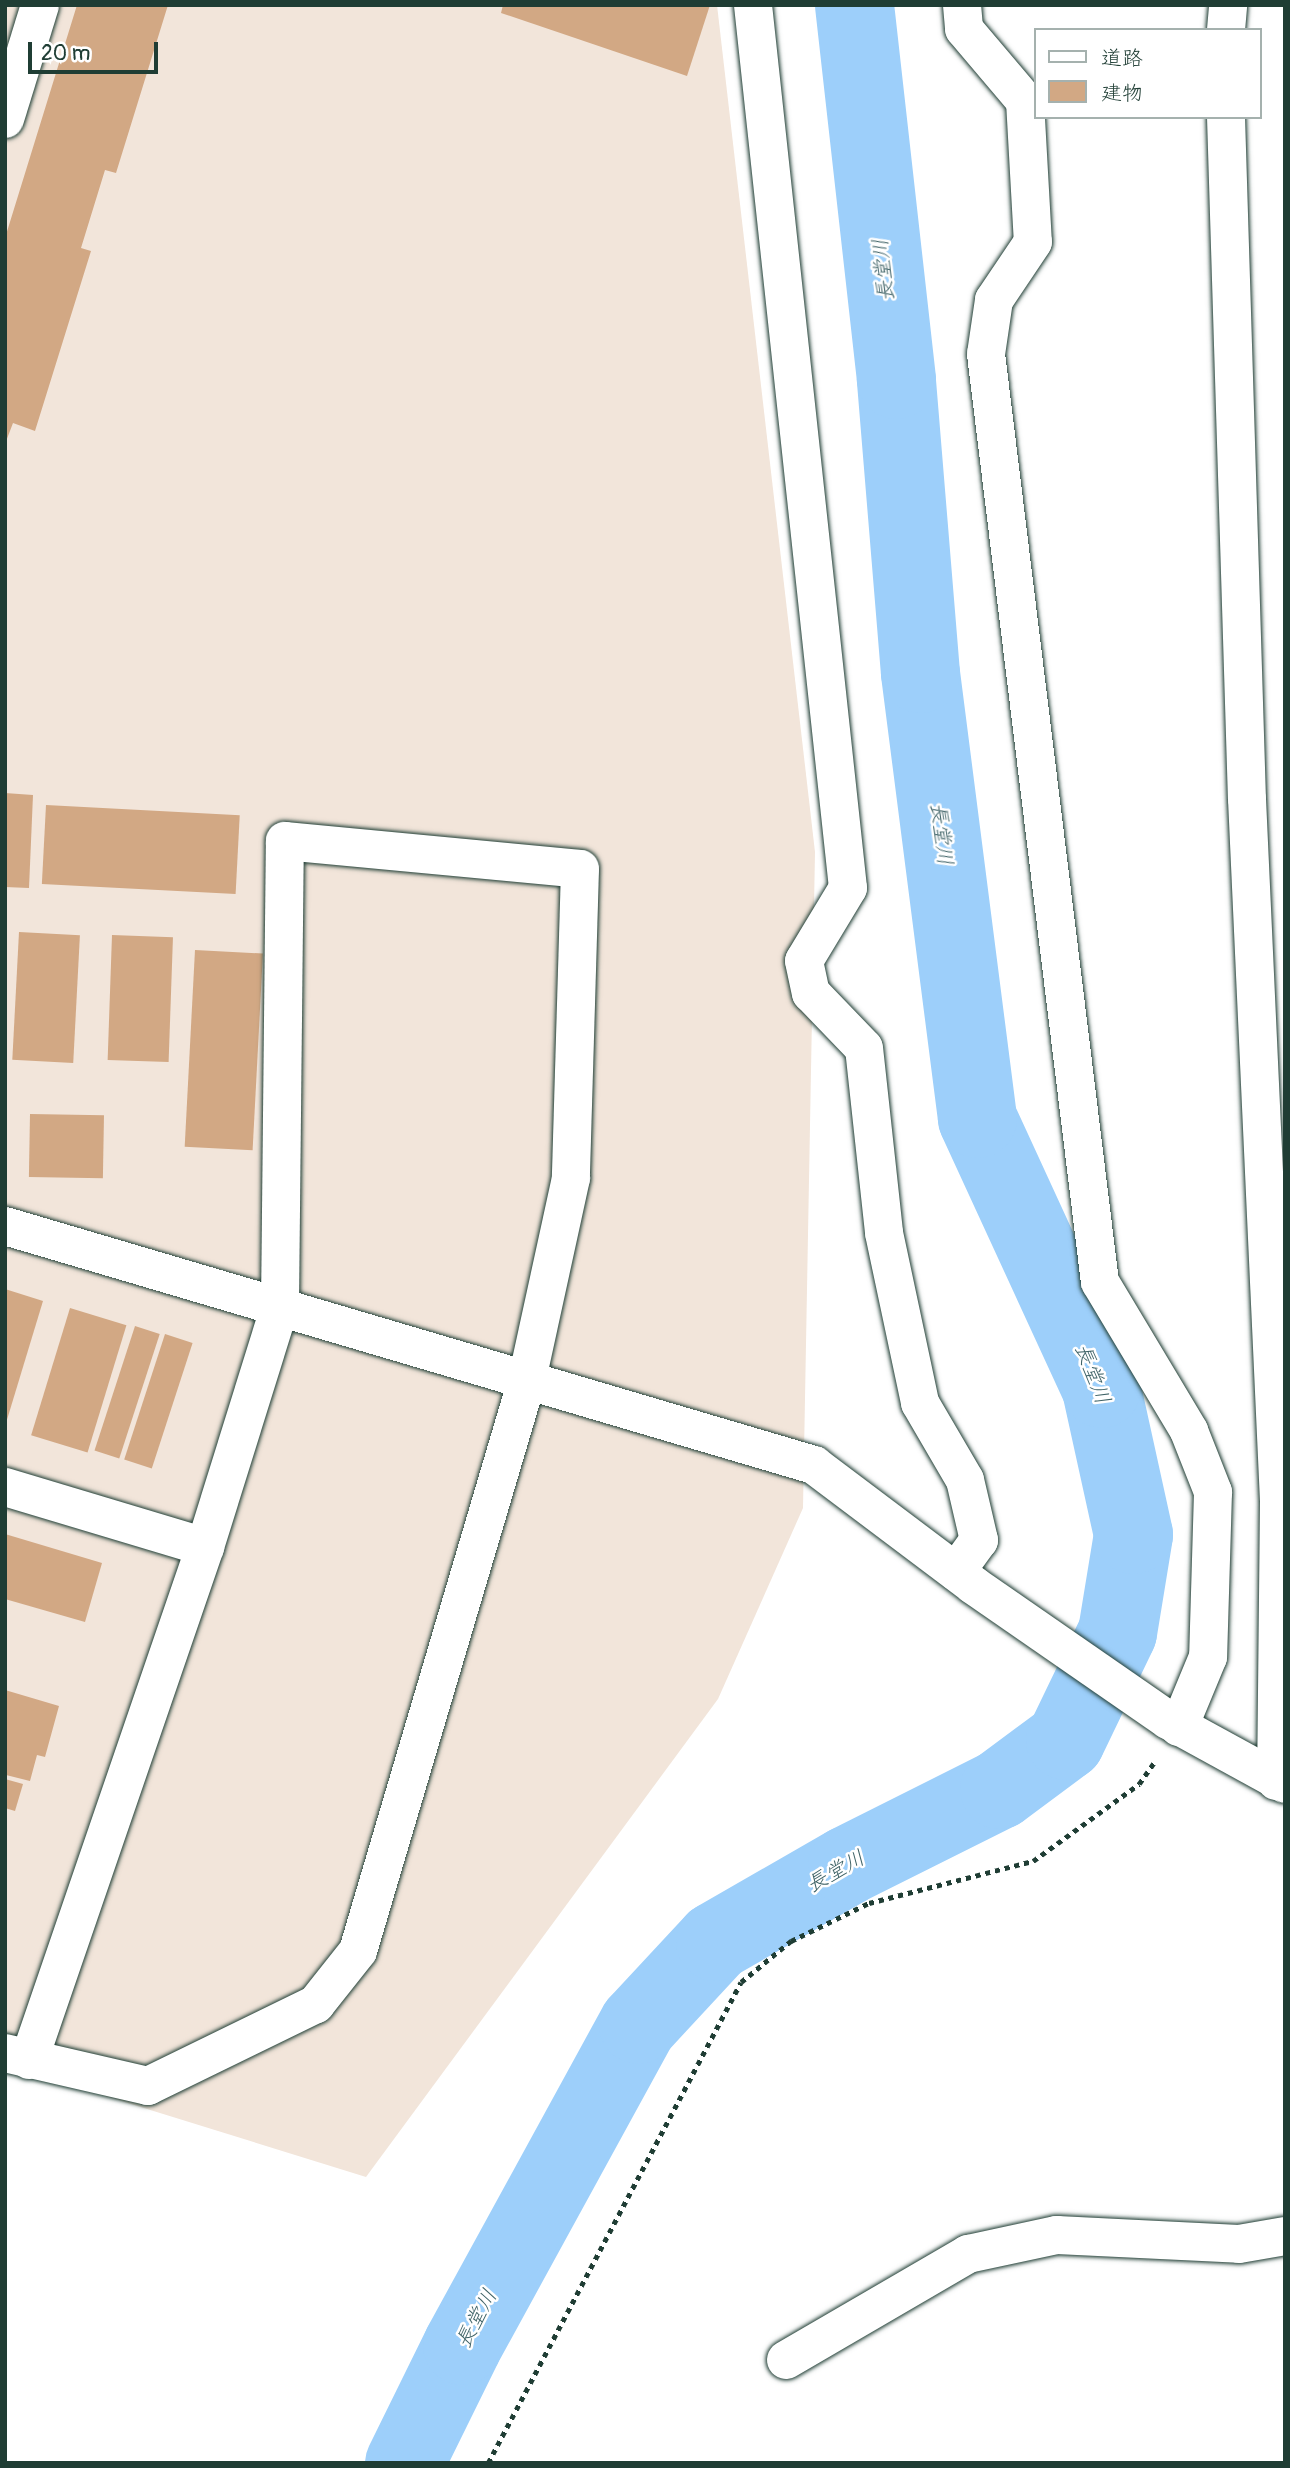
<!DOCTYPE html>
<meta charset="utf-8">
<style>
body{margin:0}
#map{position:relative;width:1290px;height:2468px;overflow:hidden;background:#fff;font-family:Pangolin,"Klee One",sans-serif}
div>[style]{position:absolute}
.built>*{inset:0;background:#f2e5da}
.river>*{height:79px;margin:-39.5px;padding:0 39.5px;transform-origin:39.5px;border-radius:39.5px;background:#9dcffa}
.building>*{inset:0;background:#d2a884;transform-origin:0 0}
.path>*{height:4.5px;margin-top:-2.25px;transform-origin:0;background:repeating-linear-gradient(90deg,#1f3d34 0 5px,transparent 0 10px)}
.roads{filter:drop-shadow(0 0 2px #1f3d34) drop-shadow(0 0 2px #1f3d34)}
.minor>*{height:38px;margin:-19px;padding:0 19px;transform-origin:19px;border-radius:19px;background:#fff}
span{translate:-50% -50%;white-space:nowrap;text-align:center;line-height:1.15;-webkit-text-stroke:5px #fff;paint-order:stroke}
.water-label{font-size:21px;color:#3e6266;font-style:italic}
.frame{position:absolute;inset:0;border:7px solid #1f3d34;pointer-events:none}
.legend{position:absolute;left:1034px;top:28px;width:228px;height:91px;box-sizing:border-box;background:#fff;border:2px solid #a5b1ae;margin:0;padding:9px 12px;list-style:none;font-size:21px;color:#1f3d34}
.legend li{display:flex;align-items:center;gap:14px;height:35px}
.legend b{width:35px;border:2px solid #a5b1ae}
.scale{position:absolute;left:28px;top:42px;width:130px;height:32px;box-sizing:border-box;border:4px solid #1f3d34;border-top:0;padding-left:9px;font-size:21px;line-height:24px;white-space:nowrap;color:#1f3d34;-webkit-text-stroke:5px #fff;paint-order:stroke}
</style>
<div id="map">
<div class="built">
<i style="clip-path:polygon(5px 5px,717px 5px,815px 852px,803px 1508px,718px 1699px,366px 2177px,5px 2065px)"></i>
</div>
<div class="river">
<i style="left:404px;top:2463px;width:131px;rotate:-63.8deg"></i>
<i style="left:462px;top:2345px;width:366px;rotate:-61.3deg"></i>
<i style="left:638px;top:2024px;width:113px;rotate:-47.1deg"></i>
<i style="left:715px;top:1941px;width:152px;rotate:-29.9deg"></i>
<i style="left:847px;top:1865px;width:170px;rotate:-26.6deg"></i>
<i style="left:999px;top:1789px;width:82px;rotate:-36.6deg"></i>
<i style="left:1065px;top:1740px;width:120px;rotate:-64.3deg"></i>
<i style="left:1117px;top:1632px;width:99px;rotate:-80.7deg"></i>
<i style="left:1133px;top:1534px;width:149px;rotate:-102.4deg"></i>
<i style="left:1101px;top:1388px;width:297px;rotate:-114.7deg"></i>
<i style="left:977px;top:1118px;width:449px;rotate:-97.3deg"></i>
<i style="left:920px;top:673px;width:295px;rotate:-94.7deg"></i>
<i style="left:896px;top:379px;width:376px;rotate:-96.4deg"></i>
</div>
<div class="building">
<i style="clip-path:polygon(77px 5px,168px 5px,116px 173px,105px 170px,81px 248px,91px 251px,35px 431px,13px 423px,5px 444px,5px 238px)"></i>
<i style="clip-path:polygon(503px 5px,710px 5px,687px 76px,501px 13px)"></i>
<i style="clip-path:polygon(5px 793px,33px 795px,29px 888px,5px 887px)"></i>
<i style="left:46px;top:805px;width:194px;height:79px;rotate:3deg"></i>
<i style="left:19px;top:932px;width:61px;height:128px;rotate:3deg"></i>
<i style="left:112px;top:935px;width:61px;height:125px;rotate:2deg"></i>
<i style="left:195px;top:950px;width:68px;height:197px;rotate:3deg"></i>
<i style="left:30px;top:1114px;width:74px;height:63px;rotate:1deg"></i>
<i style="clip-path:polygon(5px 1289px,43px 1301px,6px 1423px,5px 1423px)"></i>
<i style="left:70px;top:1308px;width:59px;height:133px;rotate:17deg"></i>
<i style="left:135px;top:1326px;width:26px;height:131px;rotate:18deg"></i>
<i style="left:165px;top:1334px;width:29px;height:132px;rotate:18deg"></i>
<i style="clip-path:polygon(5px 1534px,102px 1563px,85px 1622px,5px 1599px)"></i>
<i style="clip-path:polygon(5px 1690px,59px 1706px,45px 1757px,37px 1755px,30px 1781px,6px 1775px)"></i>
<i style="clip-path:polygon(5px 1779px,23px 1784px,15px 1811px,5px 1808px)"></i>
</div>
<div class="path">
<i style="left:488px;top:2463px;width:543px;rotate:-62.26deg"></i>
<i style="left:741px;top:1982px;width:65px;rotate:-39.4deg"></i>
<i style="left:791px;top:1941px;width:87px;rotate:-26deg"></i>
<i style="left:869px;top:1903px;width:169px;rotate:-14.4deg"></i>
<i style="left:1033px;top:1861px;width:131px;rotate:-36deg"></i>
<i style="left:1139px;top:1784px;width:29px;rotate:-55deg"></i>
</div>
<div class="roads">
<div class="minor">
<i style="left:753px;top:5px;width:888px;rotate:83.86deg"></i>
<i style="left:848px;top:888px;width:85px;rotate:121.1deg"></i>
<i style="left:804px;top:961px;width:33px;rotate:78deg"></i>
<i style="left:811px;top:993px;width:76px;rotate:46.1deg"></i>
<i style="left:864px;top:1048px;width:186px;rotate:83.8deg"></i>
<i style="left:884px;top:1233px;width:174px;rotate:78deg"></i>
<i style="left:920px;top:1403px;width:89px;rotate:59.7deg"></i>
<i style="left:965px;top:1480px;width:62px;rotate:76.9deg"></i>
<i style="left:979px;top:1540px;width:39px;rotate:126deg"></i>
<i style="left:962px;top:5px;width:24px;rotate:85deg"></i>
<i style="left:964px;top:29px;width:94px;rotate:49.7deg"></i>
<i style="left:1025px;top:101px;width:141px;rotate:86.8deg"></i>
<i style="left:1033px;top:242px;width:70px;rotate:123.9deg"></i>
<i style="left:994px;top:300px;width:55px;rotate:98.4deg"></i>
<i style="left:986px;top:354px;width:935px;rotate:83deg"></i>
<i style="left:1100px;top:1282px;width:174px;rotate:59.1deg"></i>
<i style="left:1189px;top:1431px;width:66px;rotate:68.5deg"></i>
<i style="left:1213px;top:1492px;width:165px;rotate:91.7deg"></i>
<i style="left:1208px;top:1657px;width:76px;rotate:112.5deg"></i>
<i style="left:1226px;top:30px;width:25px;rotate:-85deg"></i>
<i style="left:1226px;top:117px;width:682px;rotate:88.24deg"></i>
<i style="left:1247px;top:799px;width:703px;rotate:87.39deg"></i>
<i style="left:1279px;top:1501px;width:280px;rotate:90.6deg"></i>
<i style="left:5px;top:119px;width:119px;rotate:-72.9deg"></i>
<i style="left:5px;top:1226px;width:844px;rotate:16.46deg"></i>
<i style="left:814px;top:1465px;width:199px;rotate:37deg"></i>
<i style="left:973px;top:1585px;width:237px;rotate:34.7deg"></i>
<i style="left:1168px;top:1720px;width:133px;rotate:28.7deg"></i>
<i style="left:5px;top:1487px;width:209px;rotate:16.7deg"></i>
<i style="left:205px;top:1547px;width:252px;rotate:-72.7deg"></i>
<i style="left:280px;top:1306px;width:465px;rotate:-89.4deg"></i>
<i style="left:285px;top:841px;width:296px;rotate:5.4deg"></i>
<i style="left:580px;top:869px;width:309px;rotate:91.7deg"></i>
<i style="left:571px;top:1178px;width:207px;rotate:102.3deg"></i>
<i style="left:527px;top:1380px;width:595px;rotate:106.49deg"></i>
<i style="left:358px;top:1951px;width:68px;rotate:128.4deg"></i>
<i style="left:316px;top:2004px;width:187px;rotate:154deg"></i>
<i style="left:148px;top:2086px;width:147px;rotate:-167deg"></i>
<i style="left:29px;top:2060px;width:542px;rotate:-71.06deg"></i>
<i style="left:786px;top:2360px;width:211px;rotate:-30.2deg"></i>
<i style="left:968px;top:2254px;width:91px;rotate:-12.1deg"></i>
<i style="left:1057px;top:2235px;width:182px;rotate:2.8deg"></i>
<i style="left:1239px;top:2244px;width:47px;rotate:-9.9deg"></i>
</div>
</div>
<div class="water-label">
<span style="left:884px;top:270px;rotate:-96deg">長堂川</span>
<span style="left:941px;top:834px;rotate:83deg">長堂川</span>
<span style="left:1092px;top:1374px;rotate:69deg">長堂川</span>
<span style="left:836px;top:1872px;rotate:-29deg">長堂川</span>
<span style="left:477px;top:2319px;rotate:-62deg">長堂川</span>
</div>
<div class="frame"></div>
<ul class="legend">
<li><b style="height:9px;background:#fff"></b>道路</li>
<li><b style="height:19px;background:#d2a884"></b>建物</li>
</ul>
<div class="scale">20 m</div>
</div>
